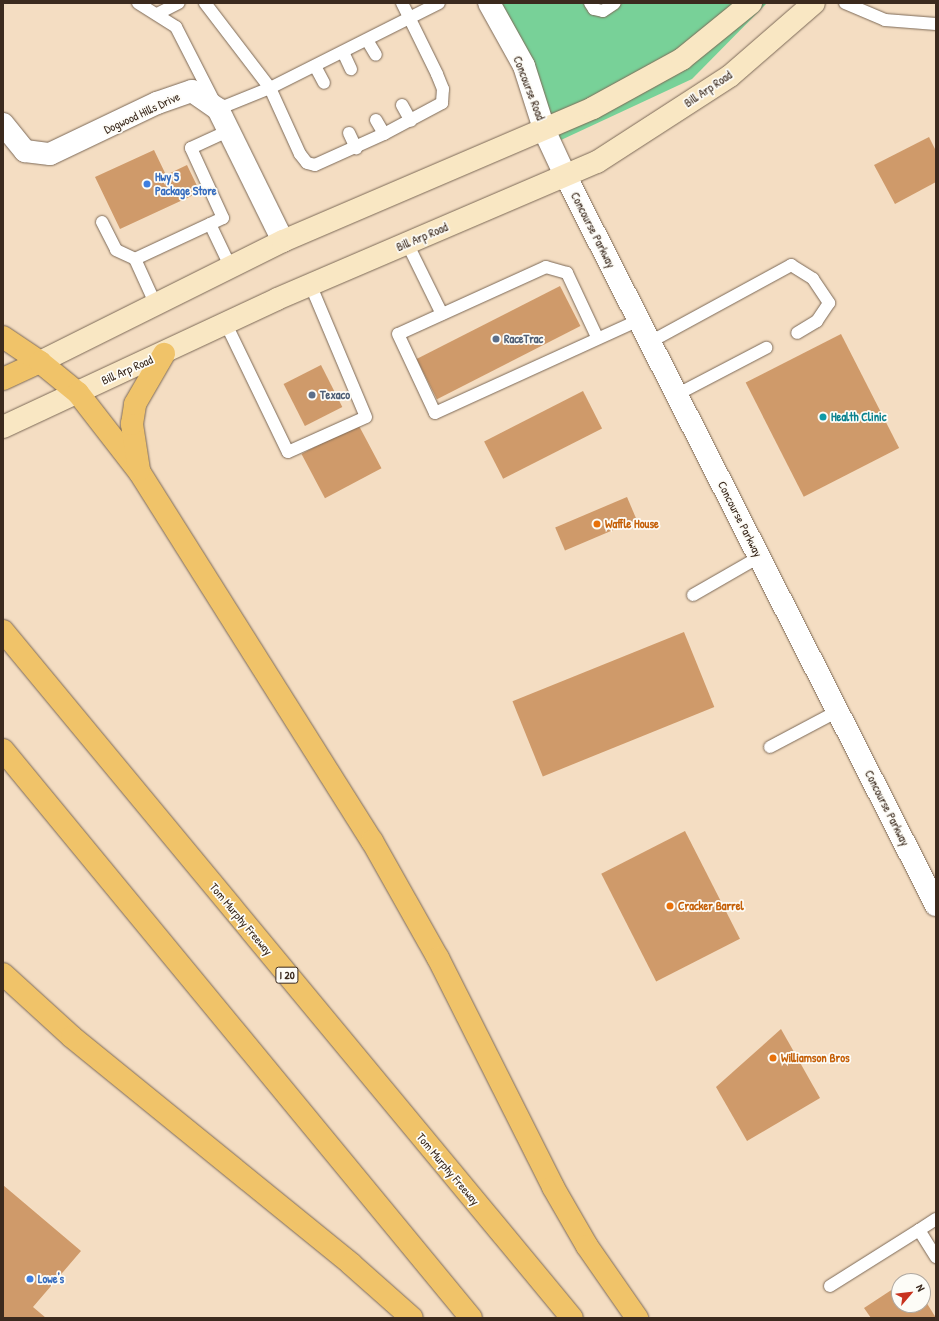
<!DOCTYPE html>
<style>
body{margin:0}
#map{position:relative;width:939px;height:1321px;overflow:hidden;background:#f4ddc2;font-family:"Patrick Hand",sans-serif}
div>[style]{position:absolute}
.green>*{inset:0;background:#78d198}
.building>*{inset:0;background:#cf9a6a;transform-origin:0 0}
.roads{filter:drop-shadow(0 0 1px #7c6957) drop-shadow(0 0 1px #7c6957)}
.service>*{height:12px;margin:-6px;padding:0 6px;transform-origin:6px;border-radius:6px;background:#fff}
.minor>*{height:22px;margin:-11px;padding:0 11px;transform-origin:11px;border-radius:11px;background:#fff}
.secondary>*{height:22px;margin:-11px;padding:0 11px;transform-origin:11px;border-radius:11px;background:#f9e7c3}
.primary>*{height:22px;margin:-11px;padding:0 11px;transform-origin:11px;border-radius:11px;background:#f0c369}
.motorway>*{height:22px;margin:-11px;padding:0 11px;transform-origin:11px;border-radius:11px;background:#f0c369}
.dots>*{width:11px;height:11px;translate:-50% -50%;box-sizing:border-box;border:2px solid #fdfcf7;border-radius:50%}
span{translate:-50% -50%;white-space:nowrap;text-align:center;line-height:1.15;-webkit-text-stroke:3.5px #fdfcf7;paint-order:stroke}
.shield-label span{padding:1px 3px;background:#fdfcf7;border:1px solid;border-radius:3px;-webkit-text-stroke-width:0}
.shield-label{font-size:11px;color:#3b2a1e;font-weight:700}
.street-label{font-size:12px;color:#3b2a1e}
.shop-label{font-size:12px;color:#366cbe;font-weight:700}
.left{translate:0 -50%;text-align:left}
.service-label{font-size:12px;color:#4e5e75;font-weight:700}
.culture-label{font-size:12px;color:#0d838f;font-weight:700}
.food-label{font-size:12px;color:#c56008;font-weight:700}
.frame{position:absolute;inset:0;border:4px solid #3b2a1e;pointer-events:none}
.north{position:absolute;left:891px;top:1273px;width:40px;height:40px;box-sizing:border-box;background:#fdfcf7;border:1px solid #afa8a0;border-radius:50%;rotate:62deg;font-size:11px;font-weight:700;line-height:16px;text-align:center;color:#3b2a1e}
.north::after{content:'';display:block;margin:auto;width:14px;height:18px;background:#c8321e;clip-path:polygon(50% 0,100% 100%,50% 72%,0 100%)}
</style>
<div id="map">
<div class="green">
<i style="clip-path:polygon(489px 3px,767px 3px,692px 79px,561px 140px)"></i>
</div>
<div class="building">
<i style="clip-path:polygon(929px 137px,936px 151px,936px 182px,895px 204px,874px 165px)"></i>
<i style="clip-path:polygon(154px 150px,166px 175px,187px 165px,200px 192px,120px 229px,95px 177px)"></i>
<i style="left:560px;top:286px;width:45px;height:161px;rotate:63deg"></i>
<i style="left:841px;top:334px;width:128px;height:107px;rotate:63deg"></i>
<i style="left:321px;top:365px;width:47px;height:42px;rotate:63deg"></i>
<i style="left:583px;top:391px;width:42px;height:111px;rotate:63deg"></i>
<i style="left:358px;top:424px;width:50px;height:64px;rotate:62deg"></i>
<i style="left:627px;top:497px;width:25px;height:78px;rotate:67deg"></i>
<i style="left:684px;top:632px;width:81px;height:185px;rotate:68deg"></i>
<i style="left:685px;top:831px;width:121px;height:94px;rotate:63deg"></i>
<i style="clip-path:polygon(781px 1029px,820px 1098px,747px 1141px,716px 1087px)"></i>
<i style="clip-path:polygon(3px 1185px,81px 1251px,33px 1307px,46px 1318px,3px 1318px)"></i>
<i style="clip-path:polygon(899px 1285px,899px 1305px,923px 1305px,923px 1297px,936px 1318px,871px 1318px,864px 1308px)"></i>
</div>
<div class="roads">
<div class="service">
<i style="left:138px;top:3px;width:45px;rotate:32.3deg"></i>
<i style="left:176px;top:27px;width:92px;rotate:62.9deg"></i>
<i style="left:218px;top:109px;width:56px;rotate:-22deg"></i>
<i style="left:270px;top:88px;width:189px;rotate:-26.7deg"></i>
<i style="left:205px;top:3px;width:107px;rotate:52.6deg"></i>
<i style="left:270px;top:88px;width:72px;rotate:65.6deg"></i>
<i style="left:300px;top:154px;width:11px;rotate:52deg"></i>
<i style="left:307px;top:163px;width:8px;rotate:14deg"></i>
<i style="left:315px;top:165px;width:76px;rotate:-24.2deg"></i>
<i style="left:384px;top:134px;width:66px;rotate:-28.1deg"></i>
<i style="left:442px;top:103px;width:14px;rotate:-86deg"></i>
<i style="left:443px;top:89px;width:16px;rotate:-112deg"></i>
<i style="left:437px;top:74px;width:79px;rotate:-116.2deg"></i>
<i style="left:590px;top:3px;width:7px;rotate:56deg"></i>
<i style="left:594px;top:9px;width:9px;rotate:13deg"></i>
<i style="left:603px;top:11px;width:14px;rotate:-34deg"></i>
<i style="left:845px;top:3px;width:43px;rotate:23deg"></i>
<i style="left:885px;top:20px;width:51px;rotate:4.5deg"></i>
<i style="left:159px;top:13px;width:22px;rotate:-27deg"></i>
<i style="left:367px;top:40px;width:17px;rotate:59deg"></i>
<i style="left:343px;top:52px;width:19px;rotate:65deg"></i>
<i style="left:315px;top:66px;width:19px;rotate:62deg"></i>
<i style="left:402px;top:105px;width:18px;rotate:61deg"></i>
<i style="left:376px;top:120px;width:16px;rotate:60deg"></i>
<i style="left:349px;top:133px;width:17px;rotate:65deg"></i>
<i style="left:102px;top:222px;width:31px;rotate:63deg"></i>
<i style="left:116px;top:250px;width:21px;rotate:25deg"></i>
<i style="left:135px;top:259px;width:97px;rotate:-25deg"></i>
<i style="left:223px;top:218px;width:77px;rotate:-114.6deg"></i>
<i style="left:191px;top:148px;width:41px;rotate:-24.7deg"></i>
<i style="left:210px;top:224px;width:49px;rotate:64.5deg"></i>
<i style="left:407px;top:243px;width:79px;rotate:63.8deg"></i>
<i style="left:135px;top:259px;width:51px;rotate:65.5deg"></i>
<i style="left:226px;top:324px;width:142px;rotate:64.2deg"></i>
<i style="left:288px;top:452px;width:85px;rotate:-24.2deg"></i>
<i style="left:366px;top:417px;width:144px;rotate:-112.8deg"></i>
<i style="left:597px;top:337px;width:71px;rotate:-115.1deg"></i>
<i style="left:567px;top:273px;width:22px;rotate:-164deg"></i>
<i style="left:546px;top:267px;width:162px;rotate:155.6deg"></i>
<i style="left:398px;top:334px;width:87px;rotate:64.9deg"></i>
<i style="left:435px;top:413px;width:224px;rotate:-24.5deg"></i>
<i style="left:650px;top:342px;width:161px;rotate:-28.6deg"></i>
<i style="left:791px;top:265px;width:26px;rotate:32deg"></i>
<i style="left:813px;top:279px;width:29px;rotate:56deg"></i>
<i style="left:829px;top:303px;width:22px;rotate:124deg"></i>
<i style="left:817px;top:321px;width:23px;rotate:149deg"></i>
<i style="left:676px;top:395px;width:102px;rotate:-27.6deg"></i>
<i style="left:693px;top:595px;width:76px;rotate:-29.9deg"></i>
<i style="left:770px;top:747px;width:77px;rotate:-27.9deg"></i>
<i style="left:919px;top:1230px;width:20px;rotate:-33deg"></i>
<i style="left:830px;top:1286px;width:105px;rotate:-32.2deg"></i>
<i style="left:919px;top:1230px;width:32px;rotate:58deg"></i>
</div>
<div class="minor">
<i style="left:489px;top:3px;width:72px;rotate:60.9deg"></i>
<i style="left:524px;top:66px;width:69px;rotate:72.3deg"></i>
<i style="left:545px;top:132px;width:47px;rotate:65.1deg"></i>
<i style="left:565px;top:175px;width:819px;rotate:63.06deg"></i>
<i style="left:3px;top:124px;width:35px;rotate:51deg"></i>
<i style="left:25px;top:151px;width:25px;rotate:7deg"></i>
<i style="left:50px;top:154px;width:119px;rotate:-25.5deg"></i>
<i style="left:157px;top:103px;width:37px;rotate:-19deg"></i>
<i style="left:192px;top:91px;width:32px;rotate:35deg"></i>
<i style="left:218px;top:109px;width:147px;rotate:63.8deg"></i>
</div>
<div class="secondary">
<i style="left:40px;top:362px;width:271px;rotate:-26.5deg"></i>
<i style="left:283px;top:241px;width:337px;rotate:-23.2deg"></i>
<i style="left:593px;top:108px;width:102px;rotate:-28.8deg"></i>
<i style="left:682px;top:59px;width:89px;rotate:-39.1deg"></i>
<i style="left:3px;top:427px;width:302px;rotate:-25deg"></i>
<i style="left:277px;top:299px;width:348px;rotate:-23.2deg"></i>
<i style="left:597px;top:162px;width:158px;rotate:-32.9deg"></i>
<i style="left:730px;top:76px;width:111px;rotate:-41deg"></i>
</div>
<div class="primary">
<i style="left:3px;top:379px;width:41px;rotate:-24.7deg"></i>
</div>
<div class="motorway">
<i style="left:3px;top:337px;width:45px;rotate:34deg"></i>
<i style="left:40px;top:362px;width:49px;rotate:39.2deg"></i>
<i style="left:78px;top:393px;width:101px;rotate:52.2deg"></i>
<i style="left:140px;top:473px;width:435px;rotate:57.8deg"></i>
<i style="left:372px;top:841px;width:134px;rotate:60.6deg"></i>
<i style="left:438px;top:958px;width:256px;rotate:63.3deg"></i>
<i style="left:553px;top:1187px;width:68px;rotate:60deg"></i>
<i style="left:587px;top:1246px;width:88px;rotate:55.2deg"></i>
<i style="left:139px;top:470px;width:47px;rotate:-98.7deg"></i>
<i style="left:132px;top:424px;width:20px;rotate:-81deg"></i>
<i style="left:135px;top:404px;width:58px;rotate:-59.9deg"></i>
<i style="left:3px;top:631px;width:892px;rotate:50.37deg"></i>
<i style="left:3px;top:750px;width:736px;rotate:50.51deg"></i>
<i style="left:3px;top:974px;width:93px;rotate:42.4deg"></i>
<i style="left:72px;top:1037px;width:360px;rotate:39.1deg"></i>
<i style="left:351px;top:1264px;width:81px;rotate:41.5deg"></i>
</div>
</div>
<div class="dots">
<i style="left:147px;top:184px;background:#3f7fe0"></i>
<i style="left:496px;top:339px;background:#5c6f8a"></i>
<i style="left:312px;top:395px;background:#5c6f8a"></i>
<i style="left:823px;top:417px;background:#0f9aa8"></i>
<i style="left:597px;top:524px;background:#e8710a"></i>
<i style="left:670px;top:906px;background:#e8710a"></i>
<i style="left:773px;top:1058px;background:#e8710a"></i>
<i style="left:30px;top:1279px;background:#3f7fe0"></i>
</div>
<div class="shield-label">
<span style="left:287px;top:975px">I 20</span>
</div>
<div class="street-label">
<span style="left:529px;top:88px;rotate:69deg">Concourse Road</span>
<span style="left:708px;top:89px;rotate:-34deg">Bill Arp Road</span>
<span style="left:142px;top:113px;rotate:-25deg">Dogwood Hills Drive</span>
<span style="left:593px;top:230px;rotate:63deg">Concourse Parkway</span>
<span style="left:422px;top:237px;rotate:-23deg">Bill Arp Road</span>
<span style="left:127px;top:370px;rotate:-24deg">Bill Arp Road</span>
<span style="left:740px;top:519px;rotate:63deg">Concourse Parkway</span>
<span style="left:887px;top:808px;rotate:63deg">Concourse Parkway</span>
<span style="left:241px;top:919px;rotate:50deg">Tom Murphy Freeway</span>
<span style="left:448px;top:1169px;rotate:50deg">Tom Murphy Freeway</span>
</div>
<div class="shop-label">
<span class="left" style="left:155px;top:184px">Hwy 5<br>Package Store</span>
<span class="left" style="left:38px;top:1279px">Lowe's</span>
</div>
<div class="service-label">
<span class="left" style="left:504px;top:339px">RaceTrac</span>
<span class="left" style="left:320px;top:395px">Texaco</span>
</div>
<div class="culture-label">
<span class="left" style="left:831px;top:417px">Health Clinic</span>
</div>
<div class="food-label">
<span class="left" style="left:605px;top:524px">Waffle House</span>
<span class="left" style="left:678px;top:906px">Cracker Barrel</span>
<span class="left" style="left:781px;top:1058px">Williamson Bros</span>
</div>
<div class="frame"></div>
<div class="north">N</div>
</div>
